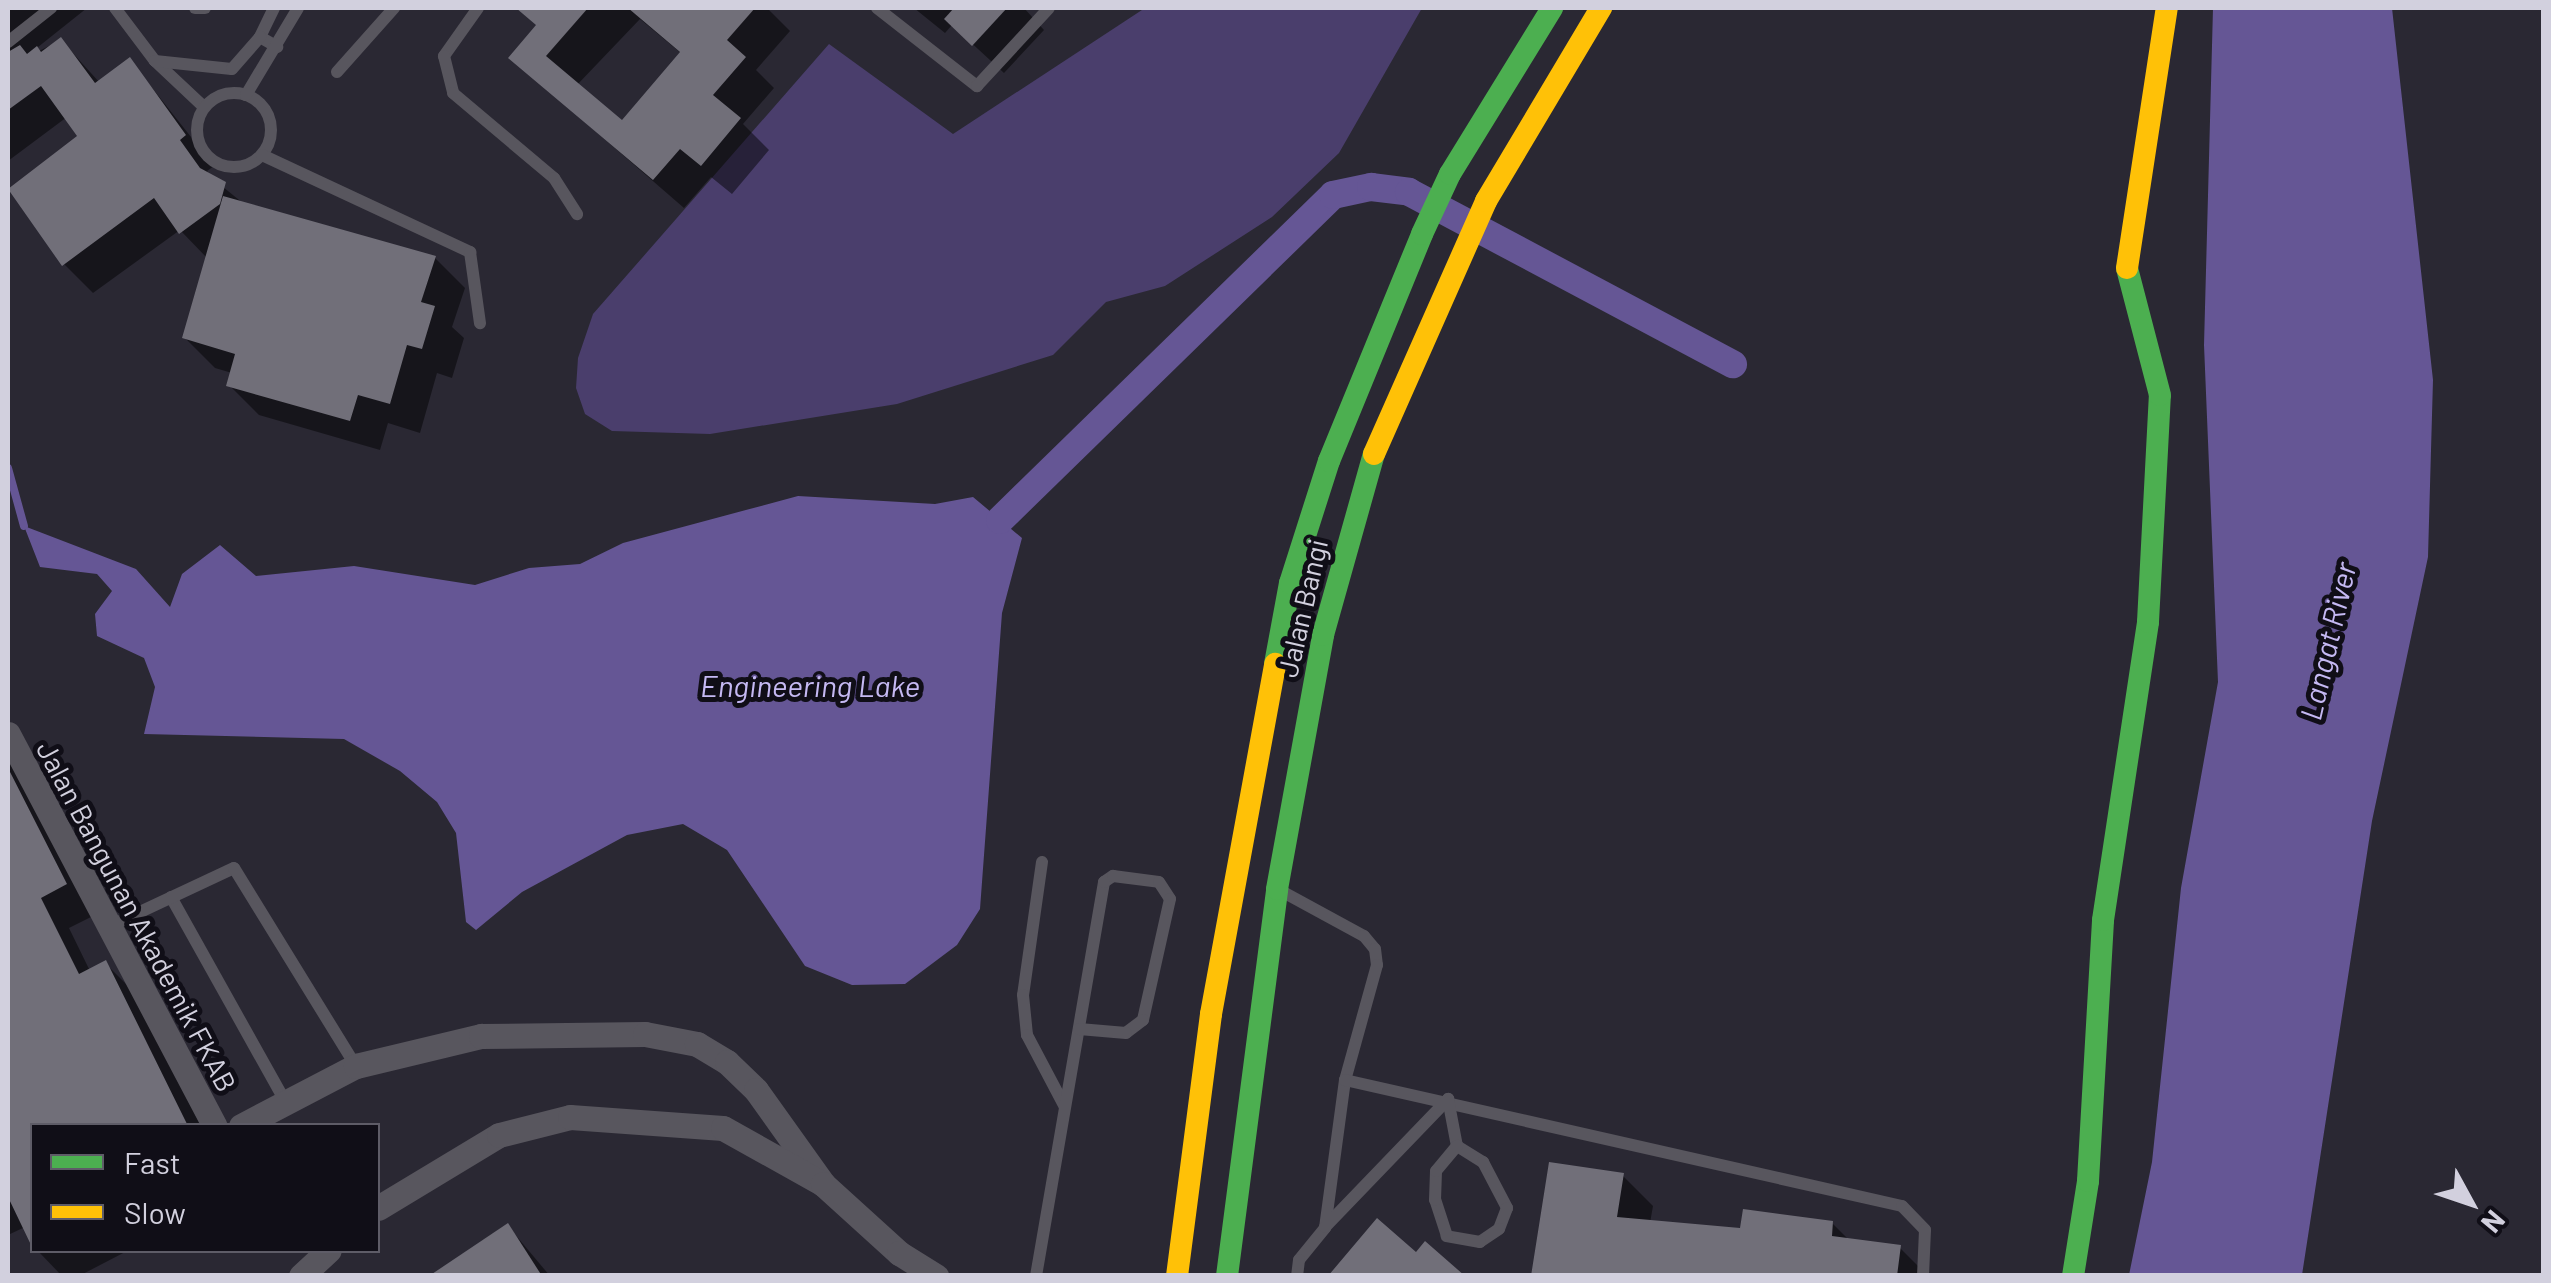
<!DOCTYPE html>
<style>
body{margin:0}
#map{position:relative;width:2551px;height:1283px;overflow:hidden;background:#2a2833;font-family:Barlow,sans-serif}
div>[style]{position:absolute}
.green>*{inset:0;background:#4a3e6c}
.water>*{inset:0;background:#655695}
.shadow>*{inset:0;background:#0007}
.stream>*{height:8px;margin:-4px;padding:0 4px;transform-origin:4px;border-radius:4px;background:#655695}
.canal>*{height:28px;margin:-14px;padding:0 14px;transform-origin:14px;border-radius:14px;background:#655695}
.building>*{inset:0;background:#716f79}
.lane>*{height:12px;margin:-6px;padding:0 6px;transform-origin:6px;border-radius:6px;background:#58565e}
.lane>.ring{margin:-6px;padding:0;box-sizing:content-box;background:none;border:12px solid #58565e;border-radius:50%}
.street>*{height:25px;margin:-12.5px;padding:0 12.5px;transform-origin:12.5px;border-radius:12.5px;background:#58565e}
.fast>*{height:22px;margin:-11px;padding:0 11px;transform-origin:11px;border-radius:11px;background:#4caf50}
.slow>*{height:22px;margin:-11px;padding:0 11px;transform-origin:11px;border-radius:11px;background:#ffc107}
span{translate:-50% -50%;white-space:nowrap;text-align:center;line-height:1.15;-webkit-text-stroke:10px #100e17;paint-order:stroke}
.street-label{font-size:28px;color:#d2d0de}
.water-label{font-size:30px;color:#c5b9f3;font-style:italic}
.frame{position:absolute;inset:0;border:10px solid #d2d0de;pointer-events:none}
.legend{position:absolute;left:30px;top:1123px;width:350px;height:130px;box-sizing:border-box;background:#100e17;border:2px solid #5e5c67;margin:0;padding:12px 18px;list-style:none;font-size:30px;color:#d2d0de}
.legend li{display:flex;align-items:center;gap:20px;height:50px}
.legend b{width:50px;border:2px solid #5e5c67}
.north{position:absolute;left:2421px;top:1153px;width:100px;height:100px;-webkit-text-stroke:8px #100e17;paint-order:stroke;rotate:130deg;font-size:28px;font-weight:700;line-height:40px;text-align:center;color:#d2d0de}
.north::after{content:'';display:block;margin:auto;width:35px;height:45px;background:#d2d0de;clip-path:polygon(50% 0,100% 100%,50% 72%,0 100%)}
</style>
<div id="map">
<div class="green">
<i style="clip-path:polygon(1145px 8px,1422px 8px,1339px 153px,1272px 217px,1165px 286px,1106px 302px,1053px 355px,897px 404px,710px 434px,612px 431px,585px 414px,576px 388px,578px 358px,593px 314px,829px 44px,953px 134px)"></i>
</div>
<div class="water">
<i style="clip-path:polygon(2213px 8px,2392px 8px,2433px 380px,2428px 557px,2372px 821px,2302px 1275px,2129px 1275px,2152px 1162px,2181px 888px,2218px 682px,2204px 345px)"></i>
<i style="clip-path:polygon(798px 496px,935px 504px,973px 497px,1022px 538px,1002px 613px,980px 909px,957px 945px,905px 984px,852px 985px,805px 966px,727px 850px,683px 824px,627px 835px,522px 892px,476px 930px,466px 922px,456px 833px,437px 802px,400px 771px,344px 739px,144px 734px,155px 687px,144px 658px,97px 636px,95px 614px,112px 591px,97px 574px,40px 567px,24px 526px,136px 569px,170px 607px,182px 574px,220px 545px,256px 576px,354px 566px,475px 585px,529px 568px,580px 564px,623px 543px)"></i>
</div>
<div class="shadow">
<i style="clip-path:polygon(8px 8px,87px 8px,23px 59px,61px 40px,100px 83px,130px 60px,214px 166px,207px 171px,212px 178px,244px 204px,435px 258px,465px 288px,452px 327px,464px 338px,452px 378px,437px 373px,420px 433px,388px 423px,380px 450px,259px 415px,229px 385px,232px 373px,215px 368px,185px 338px,208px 259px,180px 230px,93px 293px,64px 264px,80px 136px,67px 117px,8px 161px)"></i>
<i style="clip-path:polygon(evenodd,529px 8px,767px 8px,790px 31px,756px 70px,774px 88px,743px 124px,769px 150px,732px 194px,711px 177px,684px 208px,511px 58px,539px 26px,525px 12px,529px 8px,640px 19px,682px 54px,623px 123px,577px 85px,640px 19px)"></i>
<i style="clip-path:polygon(914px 8px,1024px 8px,1044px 30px,1004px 73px,952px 25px,945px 33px)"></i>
<i style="clip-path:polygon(8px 740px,95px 915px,69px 928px,90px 971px,105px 963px,135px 993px,201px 1126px,32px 1126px,32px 1241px,25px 1227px,8px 1235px)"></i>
<i style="clip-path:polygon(1623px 1176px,1653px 1206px,1650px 1223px,1742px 1230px,1832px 1223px,1850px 1241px,1900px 1248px,1928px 1276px,1533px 1276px)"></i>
<i style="clip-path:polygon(508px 1226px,550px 1276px,455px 1276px)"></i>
<i style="clip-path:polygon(129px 1250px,79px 1276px,62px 1276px,37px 1250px)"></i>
</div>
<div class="stream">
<i style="left:8px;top:468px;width:60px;rotate:74.6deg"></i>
</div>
<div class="canal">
<i style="left:1000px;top:520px;width:465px;rotate:-44.3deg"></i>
<i style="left:1333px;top:195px;width:39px;rotate:-12deg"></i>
<i style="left:1371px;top:187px;width:38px;rotate:7deg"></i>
<i style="left:1409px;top:192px;width:367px;rotate:28deg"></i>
</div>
<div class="building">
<i style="clip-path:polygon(516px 8px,588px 8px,546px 56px,622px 120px,680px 52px,628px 8px,755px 8px,727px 40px,746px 57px,713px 95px,741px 118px,701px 166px,680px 149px,653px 180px,508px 58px,536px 25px)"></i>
<i style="clip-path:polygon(954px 8px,1007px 8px,972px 46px,944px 19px)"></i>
<i style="clip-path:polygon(61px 37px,95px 83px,130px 57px,186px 135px,180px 140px,200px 168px,226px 182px,220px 204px,179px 234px,154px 198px,62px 266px,8px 189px,77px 136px,41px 86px,8px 110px,8px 52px,20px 45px,27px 54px,37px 46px,41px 52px)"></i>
<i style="clip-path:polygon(223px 196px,436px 256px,421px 302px,435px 306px,422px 349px,407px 345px,390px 404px,358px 395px,350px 421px,226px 386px,235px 354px,182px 338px)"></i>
<i style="clip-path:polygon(8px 768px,67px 884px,41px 898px,79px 974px,106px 960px,188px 1126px,32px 1126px,32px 1247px,8px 1197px)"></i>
<i style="clip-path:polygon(1549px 1162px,1624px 1173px,1617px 1217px,1740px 1228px,1743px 1209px,1833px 1221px,1832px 1236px,1901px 1245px,1897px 1276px,1531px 1276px)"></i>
<i style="clip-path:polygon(1377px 1218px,1416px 1252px,1425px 1241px,1465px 1276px,1328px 1276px)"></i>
<i style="clip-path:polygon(508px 1223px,542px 1276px,429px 1276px)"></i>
</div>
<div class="lane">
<i style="left:115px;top:8px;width:66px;rotate:53deg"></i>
<i style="left:155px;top:61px;width:67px;rotate:43.2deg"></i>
<i style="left:195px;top:8px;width:10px"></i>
<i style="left:274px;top:8px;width:32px;rotate:116deg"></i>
<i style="left:260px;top:37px;width:20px;rotate:30deg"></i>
<i style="left:478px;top:8px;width:59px;rotate:125.3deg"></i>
<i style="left:444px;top:56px;width:38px;rotate:76deg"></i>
<i style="left:453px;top:93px;width:132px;rotate:40.1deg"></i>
<i style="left:554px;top:178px;width:43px;rotate:57.4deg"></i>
<i style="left:877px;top:8px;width:127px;rotate:38deg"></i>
<i style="left:977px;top:86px;width:106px;rotate:-47.3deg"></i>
<i style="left:8px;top:42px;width:55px;rotate:-38.3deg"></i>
<i style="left:155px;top:61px;width:77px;rotate:5.9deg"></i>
<i style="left:232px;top:69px;width:43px;rotate:-48.8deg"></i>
<i style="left:337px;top:72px;width:86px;rotate:-48.3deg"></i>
<i class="ring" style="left:197px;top:93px;width:62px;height:62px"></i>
<i style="left:246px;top:95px;width:101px;rotate:-59.1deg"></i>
<i style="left:262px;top:155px;width:230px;rotate:25deg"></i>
<i style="left:470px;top:252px;width:72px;rotate:82deg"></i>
<i style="left:1042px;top:862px;width:134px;rotate:98.1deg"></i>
<i style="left:1023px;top:995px;width:40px;rotate:84.3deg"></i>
<i style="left:1027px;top:1035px;width:81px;rotate:62.2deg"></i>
<i style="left:1283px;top:892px;width:92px;rotate:28.5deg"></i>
<i style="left:1364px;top:936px;width:17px;rotate:50deg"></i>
<i style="left:1375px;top:949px;width:16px;rotate:83deg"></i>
<i style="left:1377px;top:965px;width:119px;rotate:105.5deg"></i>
<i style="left:1345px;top:1080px;width:149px;rotate:97.7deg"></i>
<i style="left:1325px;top:1228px;width:41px;rotate:129.1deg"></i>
<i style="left:1299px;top:1260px;width:16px;rotate:97deg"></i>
<i style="left:171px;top:897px;width:236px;rotate:60.8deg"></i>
<i style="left:108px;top:927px;width:139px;rotate:-25.1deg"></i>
<i style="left:234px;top:868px;width:233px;rotate:58.4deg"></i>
<i style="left:1345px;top:1080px;width:571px;rotate:12.75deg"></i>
<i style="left:1902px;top:1206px;width:33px;rotate:46deg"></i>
<i style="left:1925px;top:1230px;width:46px;rotate:92.5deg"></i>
<i style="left:1448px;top:1099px;width:48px;rotate:79.2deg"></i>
<i style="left:1457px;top:1146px;width:31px;rotate:32deg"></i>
<i style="left:1483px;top:1162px;width:52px;rotate:62.4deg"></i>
<i style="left:1507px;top:1208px;width:22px;rotate:111deg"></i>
<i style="left:1499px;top:1229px;width:23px;rotate:146deg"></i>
<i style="left:1480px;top:1242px;width:34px;rotate:-170deg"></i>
<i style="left:1447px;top:1236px;width:38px;rotate:-108deg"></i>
<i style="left:1435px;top:1200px;width:29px;rotate:-88deg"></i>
<i style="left:1436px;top:1171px;width:33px;rotate:-50deg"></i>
<i style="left:1325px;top:1227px;width:178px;rotate:-46.1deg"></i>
<i style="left:1036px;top:1276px;width:400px;rotate:-80.2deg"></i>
<i style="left:1104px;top:882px;width:11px;rotate:-34deg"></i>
<i style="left:1113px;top:876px;width:46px;rotate:7.4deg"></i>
<i style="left:1159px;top:882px;width:20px;rotate:57deg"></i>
<i style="left:1170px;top:899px;width:124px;rotate:102.6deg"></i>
<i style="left:1143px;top:1020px;width:21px;rotate:143deg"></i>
<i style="left:1126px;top:1033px;width:47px;rotate:-175.1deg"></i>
</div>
<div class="street">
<i style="left:8px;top:734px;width:443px;rotate:62.2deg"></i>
<i style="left:241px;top:1126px;width:130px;rotate:-27.6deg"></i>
<i style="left:356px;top:1066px;width:129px;rotate:-13.5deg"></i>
<i style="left:481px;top:1036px;width:164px;rotate:-0.7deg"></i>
<i style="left:645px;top:1034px;width:53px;rotate:10.9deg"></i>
<i style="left:697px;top:1044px;width:35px;rotate:31deg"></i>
<i style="left:727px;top:1062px;width:40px;rotate:44deg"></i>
<i style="left:756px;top:1090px;width:115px;rotate:54.5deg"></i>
<i style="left:378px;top:1208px;width:141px;rotate:-31.1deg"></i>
<i style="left:499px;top:1135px;width:73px;rotate:-14.2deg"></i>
<i style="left:570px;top:1117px;width:153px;rotate:4.1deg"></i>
<i style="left:723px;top:1128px;width:115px;rotate:29.2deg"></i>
<i style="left:823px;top:1184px;width:103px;rotate:42.2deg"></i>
<i style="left:899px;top:1253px;width:44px;rotate:31.9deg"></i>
<i style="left:301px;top:1276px;width:38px;rotate:-43deg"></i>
</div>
<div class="fast">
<i style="left:1275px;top:664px;width:82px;rotate:-79.5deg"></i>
<i style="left:1290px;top:583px;width:128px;rotate:-72.3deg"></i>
<i style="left:1329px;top:461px;width:245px;rotate:-67.7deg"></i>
<i style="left:1422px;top:234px;width:66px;rotate:-65deg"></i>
<i style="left:1450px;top:174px;width:195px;rotate:-58.4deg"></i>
<i style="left:1227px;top:1276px;width:390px;rotate:-82.6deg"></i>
<i style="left:1277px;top:889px;width:258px;rotate:-79.7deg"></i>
<i style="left:1323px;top:635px;width:188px;rotate:-74.3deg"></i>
<i style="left:2073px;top:1276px;width:96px;rotate:-81deg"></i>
<i style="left:2088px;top:1181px;width:261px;rotate:-86.7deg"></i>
<i style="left:2103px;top:920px;width:301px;rotate:-81.4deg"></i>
<i style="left:2148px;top:622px;width:227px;rotate:-87deg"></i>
<i style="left:2160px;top:395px;width:131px;rotate:-104.6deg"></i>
</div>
<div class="slow">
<i style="left:2127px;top:268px;width:263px;rotate:-81.3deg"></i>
<i style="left:1374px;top:454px;width:277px;rotate:-66.1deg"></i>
<i style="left:1486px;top:201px;width:225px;rotate:-59.2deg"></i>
<i style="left:1177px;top:1276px;width:264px;rotate:-82.6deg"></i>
<i style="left:1211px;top:1014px;width:356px;rotate:-79.6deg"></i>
</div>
<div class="street-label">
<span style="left:1302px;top:608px;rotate:-77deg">Jalan Bangi</span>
<span style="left:137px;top:916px;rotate:62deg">Jalan Bangunan Akademik FKAB</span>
</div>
<div class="water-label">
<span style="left:2327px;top:641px;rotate:-77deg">Langat River</span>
<span style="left:810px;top:685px">Engineering Lake</span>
</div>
<div class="frame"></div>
<ul class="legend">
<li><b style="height:12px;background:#4caf50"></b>Fast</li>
<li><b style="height:12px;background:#ffc107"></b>Slow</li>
</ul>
<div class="north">N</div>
</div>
